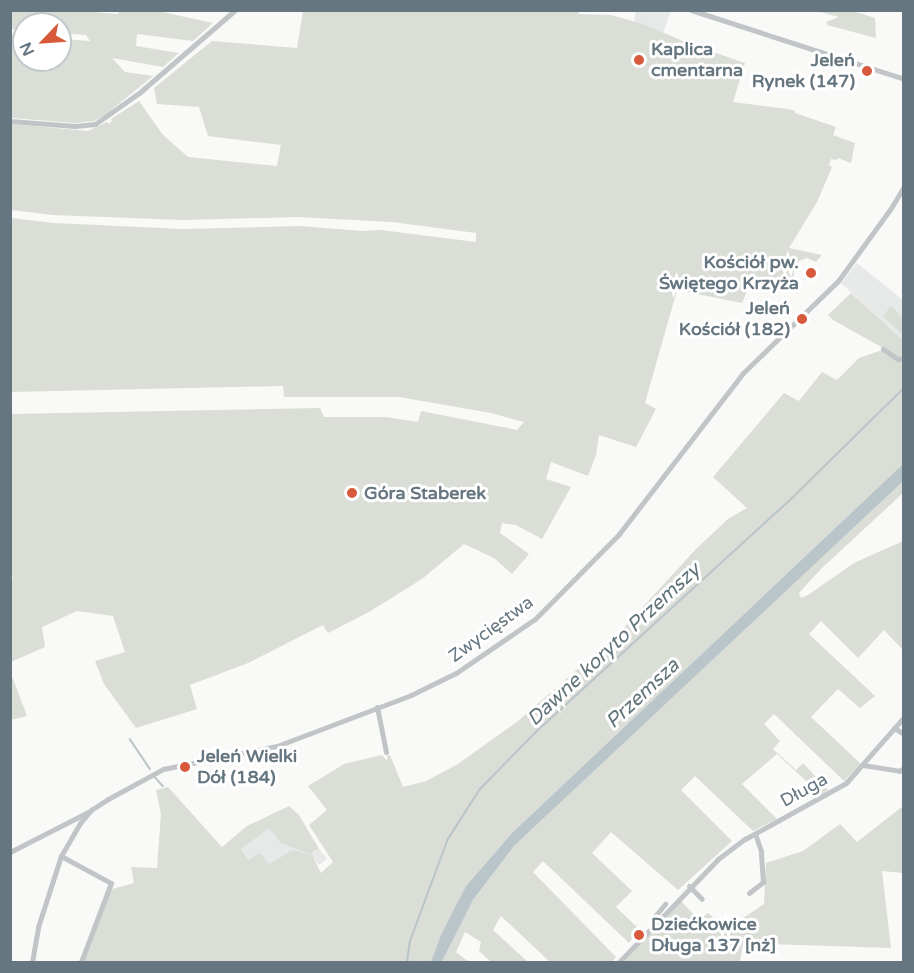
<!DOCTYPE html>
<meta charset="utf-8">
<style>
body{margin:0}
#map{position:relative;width:914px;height:973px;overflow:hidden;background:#f9f9f7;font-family:"Varela Round",sans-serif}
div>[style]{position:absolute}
.built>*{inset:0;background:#e7e8e8}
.green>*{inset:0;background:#daded7}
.water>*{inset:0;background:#bac5c9}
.stream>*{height:1.5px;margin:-0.75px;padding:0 0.75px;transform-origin:0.75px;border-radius:0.75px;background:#bac5c9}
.minor>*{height:5px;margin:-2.5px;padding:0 2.5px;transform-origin:2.5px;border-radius:2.5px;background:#c1c5c8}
.dots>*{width:16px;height:16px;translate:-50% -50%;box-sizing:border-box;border:3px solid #fff;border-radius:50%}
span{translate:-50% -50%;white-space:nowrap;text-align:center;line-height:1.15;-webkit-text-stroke:6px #fff;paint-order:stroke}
.poi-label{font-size:18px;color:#667680;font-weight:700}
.left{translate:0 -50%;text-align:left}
.right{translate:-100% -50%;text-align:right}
.street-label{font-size:18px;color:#667680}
.water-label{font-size:20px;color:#61747a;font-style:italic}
.frame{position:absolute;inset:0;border:12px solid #667680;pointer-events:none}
.north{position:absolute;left:12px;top:12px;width:60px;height:60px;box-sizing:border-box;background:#fff;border:2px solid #c2c8cc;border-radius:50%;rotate:245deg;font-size:16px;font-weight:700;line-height:24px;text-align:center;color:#667680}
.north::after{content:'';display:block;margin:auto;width:21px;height:27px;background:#d65a3b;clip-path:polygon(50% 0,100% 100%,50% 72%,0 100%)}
</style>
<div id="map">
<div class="built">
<i style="clip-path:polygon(636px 11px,671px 11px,663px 33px,634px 22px)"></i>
<i style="clip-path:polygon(857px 263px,903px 300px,903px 340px,841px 283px)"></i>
<i style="clip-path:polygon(269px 827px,314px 853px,319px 849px,327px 859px,319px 865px,312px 856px,292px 850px,269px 864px,249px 860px,241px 848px)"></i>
</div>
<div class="green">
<i style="clip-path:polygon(70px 10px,118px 14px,119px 11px,158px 11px,213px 23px,193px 41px,137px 34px,136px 46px,179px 53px,163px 67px,112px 58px,125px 72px,153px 76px,105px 115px,94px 121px,75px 123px,11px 118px,11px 34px,24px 35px,24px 60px,60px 60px,60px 39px,90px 41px,86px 35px,60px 33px,60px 24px,24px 24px,24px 30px,11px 29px,10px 11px)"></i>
<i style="clip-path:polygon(579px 11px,579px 14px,611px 15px,643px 24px,690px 44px,745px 63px,733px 102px,794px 110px,795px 113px,836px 127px,833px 135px,855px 143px,851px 163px,838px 158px,836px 160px,831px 159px,829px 165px,832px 167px,817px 202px,789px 248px,822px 255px,816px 262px,807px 258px,799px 261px,795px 267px,792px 284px,753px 276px,742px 303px,677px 290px,645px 403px,656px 409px,636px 447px,599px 435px,596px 455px,588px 476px,551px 462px,546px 479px,571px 487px,542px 539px,516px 525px,502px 523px,500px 533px,529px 554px,512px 574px,494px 558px,464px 544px,422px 579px,369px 612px,328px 633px,323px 625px,248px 663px,190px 685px,197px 709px,136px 728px,104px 684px,95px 661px,125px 652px,113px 616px,77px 611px,42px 627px,45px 647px,11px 662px,10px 580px,13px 579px,10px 566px,11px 414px,320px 408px,324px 417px,386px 417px,418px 422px,421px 411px,517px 430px,524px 422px,491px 413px,399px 397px,284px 397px,283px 386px,11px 392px,11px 218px,54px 223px,183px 229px,301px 226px,362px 231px,381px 230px,476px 242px,476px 233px,392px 222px,297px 217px,183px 220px,53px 215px,11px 210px,11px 124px,88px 131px,107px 122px,109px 124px,112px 121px,111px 119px,139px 101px,163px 135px,188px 157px,277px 166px,281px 145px,208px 136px,199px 107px,157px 104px,154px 88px,212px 41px,297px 48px,303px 11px)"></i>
<i style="clip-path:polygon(816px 11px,853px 11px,875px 18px,876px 38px,827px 25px,826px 22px,839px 17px)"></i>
<i style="clip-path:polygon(851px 293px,903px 340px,903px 464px,512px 833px,466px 886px,431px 962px,79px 962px,112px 889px,134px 883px,131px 867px,157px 868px,161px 814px,156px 790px,168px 787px,222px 847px,247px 826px,289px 806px,299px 815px,319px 849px,310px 854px,281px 843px,269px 828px,241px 849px,249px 860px,260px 853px,269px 864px,292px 850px,312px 855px,321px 873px,333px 862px,309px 825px,327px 810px,308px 786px,344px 764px,382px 755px,387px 761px,387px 756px,390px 755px,403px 787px,426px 781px,458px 764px,518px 721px,618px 634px,696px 549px,728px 519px,747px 508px,713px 477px,784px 393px,799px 401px,822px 372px,837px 380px,859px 358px,885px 349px,833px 320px,828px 315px)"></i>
<i style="clip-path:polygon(891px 306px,903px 318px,903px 335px,883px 316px)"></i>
<i style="clip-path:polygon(903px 480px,903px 493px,821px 569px,799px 593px,801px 598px,808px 595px,854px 563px,903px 541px,903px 650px,884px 630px,858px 658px,821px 621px,809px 634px,875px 696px,860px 708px,838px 689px,811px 717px,861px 764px,844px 781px,774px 714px,764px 724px,780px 741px,773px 749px,796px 770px,803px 763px,828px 790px,821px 795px,777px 754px,742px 784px,777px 819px,753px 831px,695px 776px,681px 790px,732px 841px,678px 890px,611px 832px,592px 853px,632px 891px,616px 907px,639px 929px,629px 943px,543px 861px,533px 872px,616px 957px,612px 962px,550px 962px,501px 916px,493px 930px,528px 962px,491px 962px,479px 951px,481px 942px,465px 932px,456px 952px,469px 962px,440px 962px,473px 900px,514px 846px)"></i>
<i style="clip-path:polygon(10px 671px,27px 716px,11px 720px,10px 720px)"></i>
<i style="clip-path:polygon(903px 806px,903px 873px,882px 871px,891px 948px,743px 943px,740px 962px,624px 962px,680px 900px,699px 920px,708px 913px,727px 929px,764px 904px,766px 863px,803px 851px,840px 824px,857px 842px)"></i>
</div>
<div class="water">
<i style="clip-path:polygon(903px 464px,903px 480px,901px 483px,514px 846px,473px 900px,442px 961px,431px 962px,441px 935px,466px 886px,512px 833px)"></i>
</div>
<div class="stream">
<i style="left:130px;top:739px;width:36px;rotate:56deg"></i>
<i style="left:155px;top:777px;width:12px;rotate:48deg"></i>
<i style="left:407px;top:962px;width:21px;rotate:-82deg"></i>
<i style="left:410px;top:941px;width:109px;rotate:-69.6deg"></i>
<i style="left:448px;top:839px;width:59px;rotate:-57.4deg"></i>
<i style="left:480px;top:789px;width:81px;rotate:-45.5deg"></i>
<i style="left:537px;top:731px;width:341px;rotate:-42.4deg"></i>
<i style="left:789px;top:501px;width:161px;rotate:-44.5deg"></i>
</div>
<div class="minor">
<i style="left:691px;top:10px;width:224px;rotate:17.9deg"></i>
<i style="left:10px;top:121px;width:65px;rotate:4.4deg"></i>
<i style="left:75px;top:126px;width:20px;rotate:-6deg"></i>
<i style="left:95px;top:124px;width:54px;rotate:-35.2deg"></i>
<i style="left:139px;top:93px;width:127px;rotate:-40.8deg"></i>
<i style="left:883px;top:349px;width:18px;rotate:34deg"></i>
<i style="left:898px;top:359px;width:6px;rotate:-9deg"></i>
<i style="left:377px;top:707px;width:46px;rotate:78.7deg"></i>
<i style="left:894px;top:728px;width:12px;rotate:31deg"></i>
<i style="left:863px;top:765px;width:36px;rotate:9deg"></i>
<i style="left:899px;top:771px;width:6px;rotate:-31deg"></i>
<i style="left:10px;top:852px;width:90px;rotate:-27.1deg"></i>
<i style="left:61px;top:856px;width:57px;rotate:28.4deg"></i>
<i style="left:111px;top:883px;width:85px;rotate:110.8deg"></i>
<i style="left:689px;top:886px;width:18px;rotate:45deg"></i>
<i style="left:749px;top:893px;width:18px;rotate:-38deg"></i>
<i style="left:763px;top:882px;width:31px;rotate:-94deg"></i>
<i style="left:761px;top:851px;width:18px;rotate:-109deg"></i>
<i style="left:654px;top:923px;width:7px;rotate:-82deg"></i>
<i style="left:655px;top:916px;width:16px;rotate:-50deg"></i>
<i style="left:32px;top:962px;width:36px;rotate:-80deg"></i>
<i style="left:38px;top:927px;width:75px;rotate:-72.1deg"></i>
<i style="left:61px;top:856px;width:39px;rotate:-60deg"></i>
<i style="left:81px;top:822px;width:16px;rotate:-50deg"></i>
<i style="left:91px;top:810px;width:20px;rotate:-33deg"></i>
<i style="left:108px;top:799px;width:63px;rotate:-28.6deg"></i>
<i style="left:163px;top:769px;width:116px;rotate:-11.4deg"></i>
<i style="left:277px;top:746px;width:143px;rotate:-20.8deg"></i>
<i style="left:411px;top:695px;width:50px;rotate:-26.1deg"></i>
<i style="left:456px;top:673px;width:96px;rotate:-34.4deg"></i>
<i style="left:535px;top:619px;width:120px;rotate:-45.3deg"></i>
<i style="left:619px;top:534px;width:203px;rotate:-52.4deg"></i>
<i style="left:743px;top:373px;width:132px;rotate:-44.1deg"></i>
<i style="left:838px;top:281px;width:90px;rotate:-54deg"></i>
<i style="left:891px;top:208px;width:26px;rotate:-59deg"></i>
<i style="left:619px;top:962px;width:143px;rotate:-46.1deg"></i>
<i style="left:718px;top:859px;width:34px;rotate:-37deg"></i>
<i style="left:745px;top:839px;width:115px;rotate:-29deg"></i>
<i style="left:846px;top:783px;width:88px;rotate:-48.7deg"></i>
</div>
<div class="dots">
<i style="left:639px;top:60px;background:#d65a3b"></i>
<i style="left:867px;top:71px;background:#d65a3b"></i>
<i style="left:811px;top:273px;background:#d65a3b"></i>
<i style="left:802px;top:319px;background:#d65a3b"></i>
<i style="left:352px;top:493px;background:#d65a3b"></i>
<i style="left:185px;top:767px;background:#d65a3b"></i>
<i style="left:639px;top:935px;background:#d65a3b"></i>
</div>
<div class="poi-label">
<span class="left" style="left:651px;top:60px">Kaplica<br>cmentarna</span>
<span class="right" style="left:855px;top:71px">Jeleń<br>Rynek (147)</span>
<span class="right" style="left:799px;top:273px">Kościół pw.<br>Świętego Krzyża</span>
<span class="right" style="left:790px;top:319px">Jeleń<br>Kościół (182)</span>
<span class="left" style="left:364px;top:493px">Góra Staberek</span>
<span class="left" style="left:197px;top:767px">Jeleń Wielki<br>Dół (184)</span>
<span class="left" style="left:651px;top:935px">Dziećkowice<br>Długa 137 [nż]</span>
</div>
<div class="street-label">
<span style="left:491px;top:629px;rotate:-36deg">Zwycięstwa</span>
<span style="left:804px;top:790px;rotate:-29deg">Długa</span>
</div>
<div class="water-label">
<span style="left:614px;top:645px;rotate:-43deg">Dawne koryto Przemszy</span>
<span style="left:643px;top:694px;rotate:-43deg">Przemsza</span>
</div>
<div class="frame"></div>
<div class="north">N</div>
</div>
